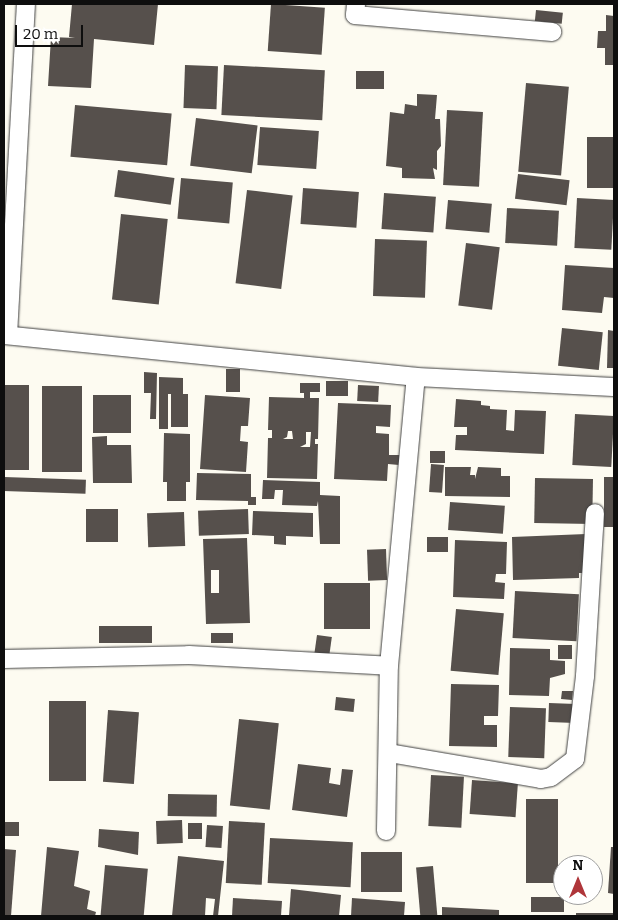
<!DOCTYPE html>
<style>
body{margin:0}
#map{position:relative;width:618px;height:920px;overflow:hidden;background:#fdfbf1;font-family:Bitter,serif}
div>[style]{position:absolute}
.building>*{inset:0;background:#56504c;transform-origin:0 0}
.roads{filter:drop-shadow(0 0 1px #414141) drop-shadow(0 0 1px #414141)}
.street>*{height:18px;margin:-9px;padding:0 9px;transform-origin:9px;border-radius:9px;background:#fff}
span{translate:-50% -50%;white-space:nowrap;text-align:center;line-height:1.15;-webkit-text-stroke:5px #fff;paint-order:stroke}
.frame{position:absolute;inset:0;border:5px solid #0e0e0e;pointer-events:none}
.north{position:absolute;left:553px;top:855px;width:50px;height:50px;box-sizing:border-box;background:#fff;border:1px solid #9f9f9f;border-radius:50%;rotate:0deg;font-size:14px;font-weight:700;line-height:20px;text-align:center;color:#0e0e0e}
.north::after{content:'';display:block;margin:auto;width:18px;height:22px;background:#af363a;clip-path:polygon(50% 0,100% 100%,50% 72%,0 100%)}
.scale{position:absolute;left:15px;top:25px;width:68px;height:22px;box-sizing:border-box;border:2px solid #0e0e0e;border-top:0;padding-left:6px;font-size:15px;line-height:18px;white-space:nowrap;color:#0e0e0e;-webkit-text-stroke:4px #fff;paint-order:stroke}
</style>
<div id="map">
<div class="building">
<i style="clip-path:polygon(72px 4px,158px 4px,154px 45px,94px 39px,91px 88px,48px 86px,51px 37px,75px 38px,69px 37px)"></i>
<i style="left:271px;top:4px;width:54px;height:47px;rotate:4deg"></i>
<i style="left:536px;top:10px;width:27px;height:11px;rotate:6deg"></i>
<i style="clip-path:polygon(606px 15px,614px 16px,614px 65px,605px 65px,605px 48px,597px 48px,598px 31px,606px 31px)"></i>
<i style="left:185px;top:65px;width:33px;height:43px;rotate:2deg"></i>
<i style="left:224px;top:65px;width:101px;height:50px;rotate:3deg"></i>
<i style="left:356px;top:71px;width:28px;height:18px"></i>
<i style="left:526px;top:83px;width:43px;height:89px;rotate:5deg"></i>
<i style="clip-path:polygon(417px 94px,437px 95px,435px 119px,440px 119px,441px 146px,437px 151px,437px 170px,433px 168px,435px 179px,402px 178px,402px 168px,386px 166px,390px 112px,404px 114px,405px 104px,417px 106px)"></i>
<i style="left:75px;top:105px;width:97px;height:52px;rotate:5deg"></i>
<i style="left:447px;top:110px;width:36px;height:75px;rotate:3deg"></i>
<i style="left:196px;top:118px;width:62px;height:48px;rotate:7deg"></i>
<i style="left:260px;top:127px;width:59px;height:38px;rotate:4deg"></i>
<i style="left:587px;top:137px;width:27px;height:51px"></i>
<i style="left:118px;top:170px;width:57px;height:27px;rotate:8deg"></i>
<i style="left:518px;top:174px;width:52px;height:25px;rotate:7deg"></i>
<i style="left:181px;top:178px;width:52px;height:41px;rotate:5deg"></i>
<i style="left:303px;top:188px;width:56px;height:36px;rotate:4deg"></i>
<i style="left:247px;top:190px;width:46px;height:94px;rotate:7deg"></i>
<i style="left:384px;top:193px;width:52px;height:36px;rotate:4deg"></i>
<i style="left:577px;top:198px;width:37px;height:50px;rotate:3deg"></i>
<i style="left:448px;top:200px;width:44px;height:29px;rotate:5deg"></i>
<i style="left:507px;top:208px;width:52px;height:35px;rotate:3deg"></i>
<i style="left:121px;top:214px;width:47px;height:86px;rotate:6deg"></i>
<i style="left:375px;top:239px;width:52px;height:57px;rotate:2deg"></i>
<i style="left:466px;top:243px;width:34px;height:63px;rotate:7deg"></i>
<i style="clip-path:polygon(565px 265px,614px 268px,614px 298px,604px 297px,602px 313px,562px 310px)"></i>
<i style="left:562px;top:328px;width:41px;height:38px;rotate:6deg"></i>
<i style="clip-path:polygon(608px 330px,614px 331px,614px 368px,607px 368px)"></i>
<i style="left:226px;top:369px;width:14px;height:23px"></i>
<i style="clip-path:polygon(144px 372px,157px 373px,156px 419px,150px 419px,151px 393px,144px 393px)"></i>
<i style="clip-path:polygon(159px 377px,183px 378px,183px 394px,188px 394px,188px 427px,171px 427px,171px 394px,168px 394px,168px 429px,159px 429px)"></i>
<i style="left:326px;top:381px;width:22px;height:15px"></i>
<i style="clip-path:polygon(evenodd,300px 383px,320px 383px,320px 392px,310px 392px,310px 398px,319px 398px,318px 439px,315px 439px,315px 444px,318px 444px,317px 479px,267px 478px,268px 438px,272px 438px,272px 430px,268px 430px,269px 397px,304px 398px,304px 393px,300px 393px,300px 383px,288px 431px,292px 431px,293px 439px,283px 439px,287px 437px,288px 431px,300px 383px,306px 432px,311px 432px,310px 447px,300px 447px,306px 444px,306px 432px)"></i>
<i style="left:4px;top:385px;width:25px;height:85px"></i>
<i style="left:358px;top:385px;width:21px;height:16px;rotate:3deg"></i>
<i style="left:82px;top:386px;width:86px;height:40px;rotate:90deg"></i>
<i style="left:93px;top:395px;width:38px;height:38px"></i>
<i style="clip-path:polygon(205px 395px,250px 398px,248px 426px,241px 426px,240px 441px,248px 442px,246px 472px,200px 469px)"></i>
<i style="clip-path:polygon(456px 399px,481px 401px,481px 405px,490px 406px,490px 409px,507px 410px,506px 430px,514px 431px,515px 410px,546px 411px,544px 454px,455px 450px,456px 435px,467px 435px,467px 427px,454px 427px)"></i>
<i style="clip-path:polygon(338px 403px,391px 405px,390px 427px,376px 426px,376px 433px,389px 434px,389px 455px,400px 455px,399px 465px,388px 464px,387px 481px,334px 479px)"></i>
<i style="left:575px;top:414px;width:39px;height:51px;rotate:3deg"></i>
<i style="clip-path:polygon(164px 433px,190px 434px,190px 482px,186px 482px,186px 501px,167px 501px,167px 482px,163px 482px)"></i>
<i style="clip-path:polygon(107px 436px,107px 445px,131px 445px,132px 483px,93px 483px,92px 437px)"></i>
<i style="left:430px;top:451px;width:15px;height:12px"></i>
<i style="left:431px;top:464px;width:13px;height:28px;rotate:4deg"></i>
<i style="clip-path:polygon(445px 467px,471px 467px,470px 475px,475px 475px,475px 479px,478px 467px,501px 468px,501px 476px,510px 476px,510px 497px,445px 496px)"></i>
<i style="clip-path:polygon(197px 473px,251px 474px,251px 497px,256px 497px,256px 505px,248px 505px,248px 501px,196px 500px)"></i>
<i style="left:4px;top:477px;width:82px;height:14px;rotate:2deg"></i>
<i style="left:604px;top:477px;width:10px;height:50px"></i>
<i style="left:535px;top:478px;width:58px;height:45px;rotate:1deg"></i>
<i style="clip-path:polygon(263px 480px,320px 482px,320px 495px,340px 496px,340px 544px,320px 544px,318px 501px,317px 506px,282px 505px,283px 490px,275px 490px,274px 499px,262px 499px)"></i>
<i style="left:450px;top:502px;width:55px;height:28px;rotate:4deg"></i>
<i style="left:86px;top:509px;width:32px;height:33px"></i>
<i style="left:248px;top:509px;width:25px;height:50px;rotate:88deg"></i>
<i style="clip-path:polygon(253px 511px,313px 513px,313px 537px,286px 536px,286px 545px,274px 544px,274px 536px,252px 535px)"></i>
<i style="left:184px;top:512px;width:34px;height:37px;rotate:88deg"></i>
<i style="clip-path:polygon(586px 534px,587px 573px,579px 573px,579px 578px,513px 580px,512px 537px)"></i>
<i style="left:427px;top:537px;width:21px;height:15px"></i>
<i style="clip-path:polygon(evenodd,247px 538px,250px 623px,206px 624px,203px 539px,247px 538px,211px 570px,219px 570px,219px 593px,211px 593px,211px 570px)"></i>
<i style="clip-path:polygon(455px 540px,507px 542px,506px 574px,496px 574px,495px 582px,505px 583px,504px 599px,453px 597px)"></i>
<i style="left:386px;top:549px;width:31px;height:19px;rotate:88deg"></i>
<i style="left:324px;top:583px;width:46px;height:46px"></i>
<i style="left:515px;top:591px;width:64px;height:47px;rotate:3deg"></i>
<i style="left:456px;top:609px;width:48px;height:62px;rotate:5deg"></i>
<i style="left:99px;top:626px;width:53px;height:17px"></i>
<i style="left:233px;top:633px;width:10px;height:22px;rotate:90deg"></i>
<i style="left:317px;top:635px;width:15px;height:21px;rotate:8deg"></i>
<i style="left:558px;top:645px;width:14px;height:14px"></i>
<i style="clip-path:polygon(510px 648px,550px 649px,550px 660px,565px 661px,565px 674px,550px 678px,549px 696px,509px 695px)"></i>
<i style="clip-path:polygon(451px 684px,499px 685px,498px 716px,484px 716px,484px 725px,497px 725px,497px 747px,449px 746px)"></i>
<i style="clip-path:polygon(562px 691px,573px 691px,572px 700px,561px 699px)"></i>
<i style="left:336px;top:697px;width:19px;height:13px;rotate:6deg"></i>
<i style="left:49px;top:701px;width:37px;height:80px"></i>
<i style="left:549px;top:703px;width:27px;height:19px;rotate:2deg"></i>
<i style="left:510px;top:707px;width:36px;height:50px;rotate:2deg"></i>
<i style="left:108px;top:710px;width:31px;height:72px;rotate:4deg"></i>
<i style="left:239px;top:719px;width:40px;height:87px;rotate:6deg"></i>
<i style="clip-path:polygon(298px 764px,331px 768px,329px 783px,340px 785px,342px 769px,353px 770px,347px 817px,292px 810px)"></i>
<i style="left:431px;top:775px;width:33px;height:51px;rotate:3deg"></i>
<i style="left:472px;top:780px;width:46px;height:34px;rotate:4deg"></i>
<i style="left:168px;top:794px;width:49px;height:22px;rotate:1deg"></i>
<i style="left:526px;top:799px;width:32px;height:84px"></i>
<i style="left:182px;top:820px;width:23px;height:26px;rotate:88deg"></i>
<i style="left:229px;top:821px;width:36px;height:62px;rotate:3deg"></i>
<i style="left:4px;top:822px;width:15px;height:14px"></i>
<i style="left:202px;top:823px;width:16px;height:14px;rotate:90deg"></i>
<i style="left:207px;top:825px;width:16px;height:22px;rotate:4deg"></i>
<i style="clip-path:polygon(99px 829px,139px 832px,138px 855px,98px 847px)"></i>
<i style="left:270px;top:838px;width:83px;height:45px;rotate:3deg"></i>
<i style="clip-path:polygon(47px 847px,79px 851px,74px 886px,90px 891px,87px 909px,96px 912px,95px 916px,41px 916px)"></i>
<i style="clip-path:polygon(611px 847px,614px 847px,614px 894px,608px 893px)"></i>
<i style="clip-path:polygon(4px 849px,16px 850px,11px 916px,4px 916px)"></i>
<i style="left:361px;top:852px;width:41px;height:40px"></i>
<i style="clip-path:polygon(178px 856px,224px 861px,218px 916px,213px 916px,215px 899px,206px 898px,205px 916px,172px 916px)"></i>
<i style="left:105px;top:865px;width:43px;height:51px;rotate:5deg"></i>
<i style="left:433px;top:866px;width:50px;height:17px;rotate:85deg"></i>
<i style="clip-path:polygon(291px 889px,341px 895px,339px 916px,289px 916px)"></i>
<i style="left:531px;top:897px;width:33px;height:15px"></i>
<i style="clip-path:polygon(233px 898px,282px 901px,281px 916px,232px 916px)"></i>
<i style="clip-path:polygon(352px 898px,405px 902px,404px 916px,351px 916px)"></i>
<i style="clip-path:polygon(442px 907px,499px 910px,499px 916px,442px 916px)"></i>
<i style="left:576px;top:913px;width:38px;height:3px"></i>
</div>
<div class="roads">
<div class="street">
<i style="left:356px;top:4px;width:11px;rotate:95deg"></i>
<i style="left:355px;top:15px;width:198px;rotate:4.9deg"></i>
<i style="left:4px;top:335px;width:414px;rotate:5.8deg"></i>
<i style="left:416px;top:377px;width:198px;rotate:2.9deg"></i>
<i style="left:8px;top:335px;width:331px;rotate:-86.9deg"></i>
<i style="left:4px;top:659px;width:185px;rotate:-1.2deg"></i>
<i style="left:189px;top:655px;width:200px;rotate:3.1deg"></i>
<i style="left:389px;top:753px;width:154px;rotate:9.7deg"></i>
<i style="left:541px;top:779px;width:10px;rotate:-11deg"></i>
<i style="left:551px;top:777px;width:30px;rotate:-37deg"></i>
<i style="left:575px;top:759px;width:84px;rotate:-83.1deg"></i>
<i style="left:585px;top:676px;width:163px;rotate:-86.5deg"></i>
<i style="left:386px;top:831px;width:165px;rotate:-89deg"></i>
<i style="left:389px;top:666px;width:290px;rotate:-84.7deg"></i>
</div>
</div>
<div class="frame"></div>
<div class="north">N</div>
<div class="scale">20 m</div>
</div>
